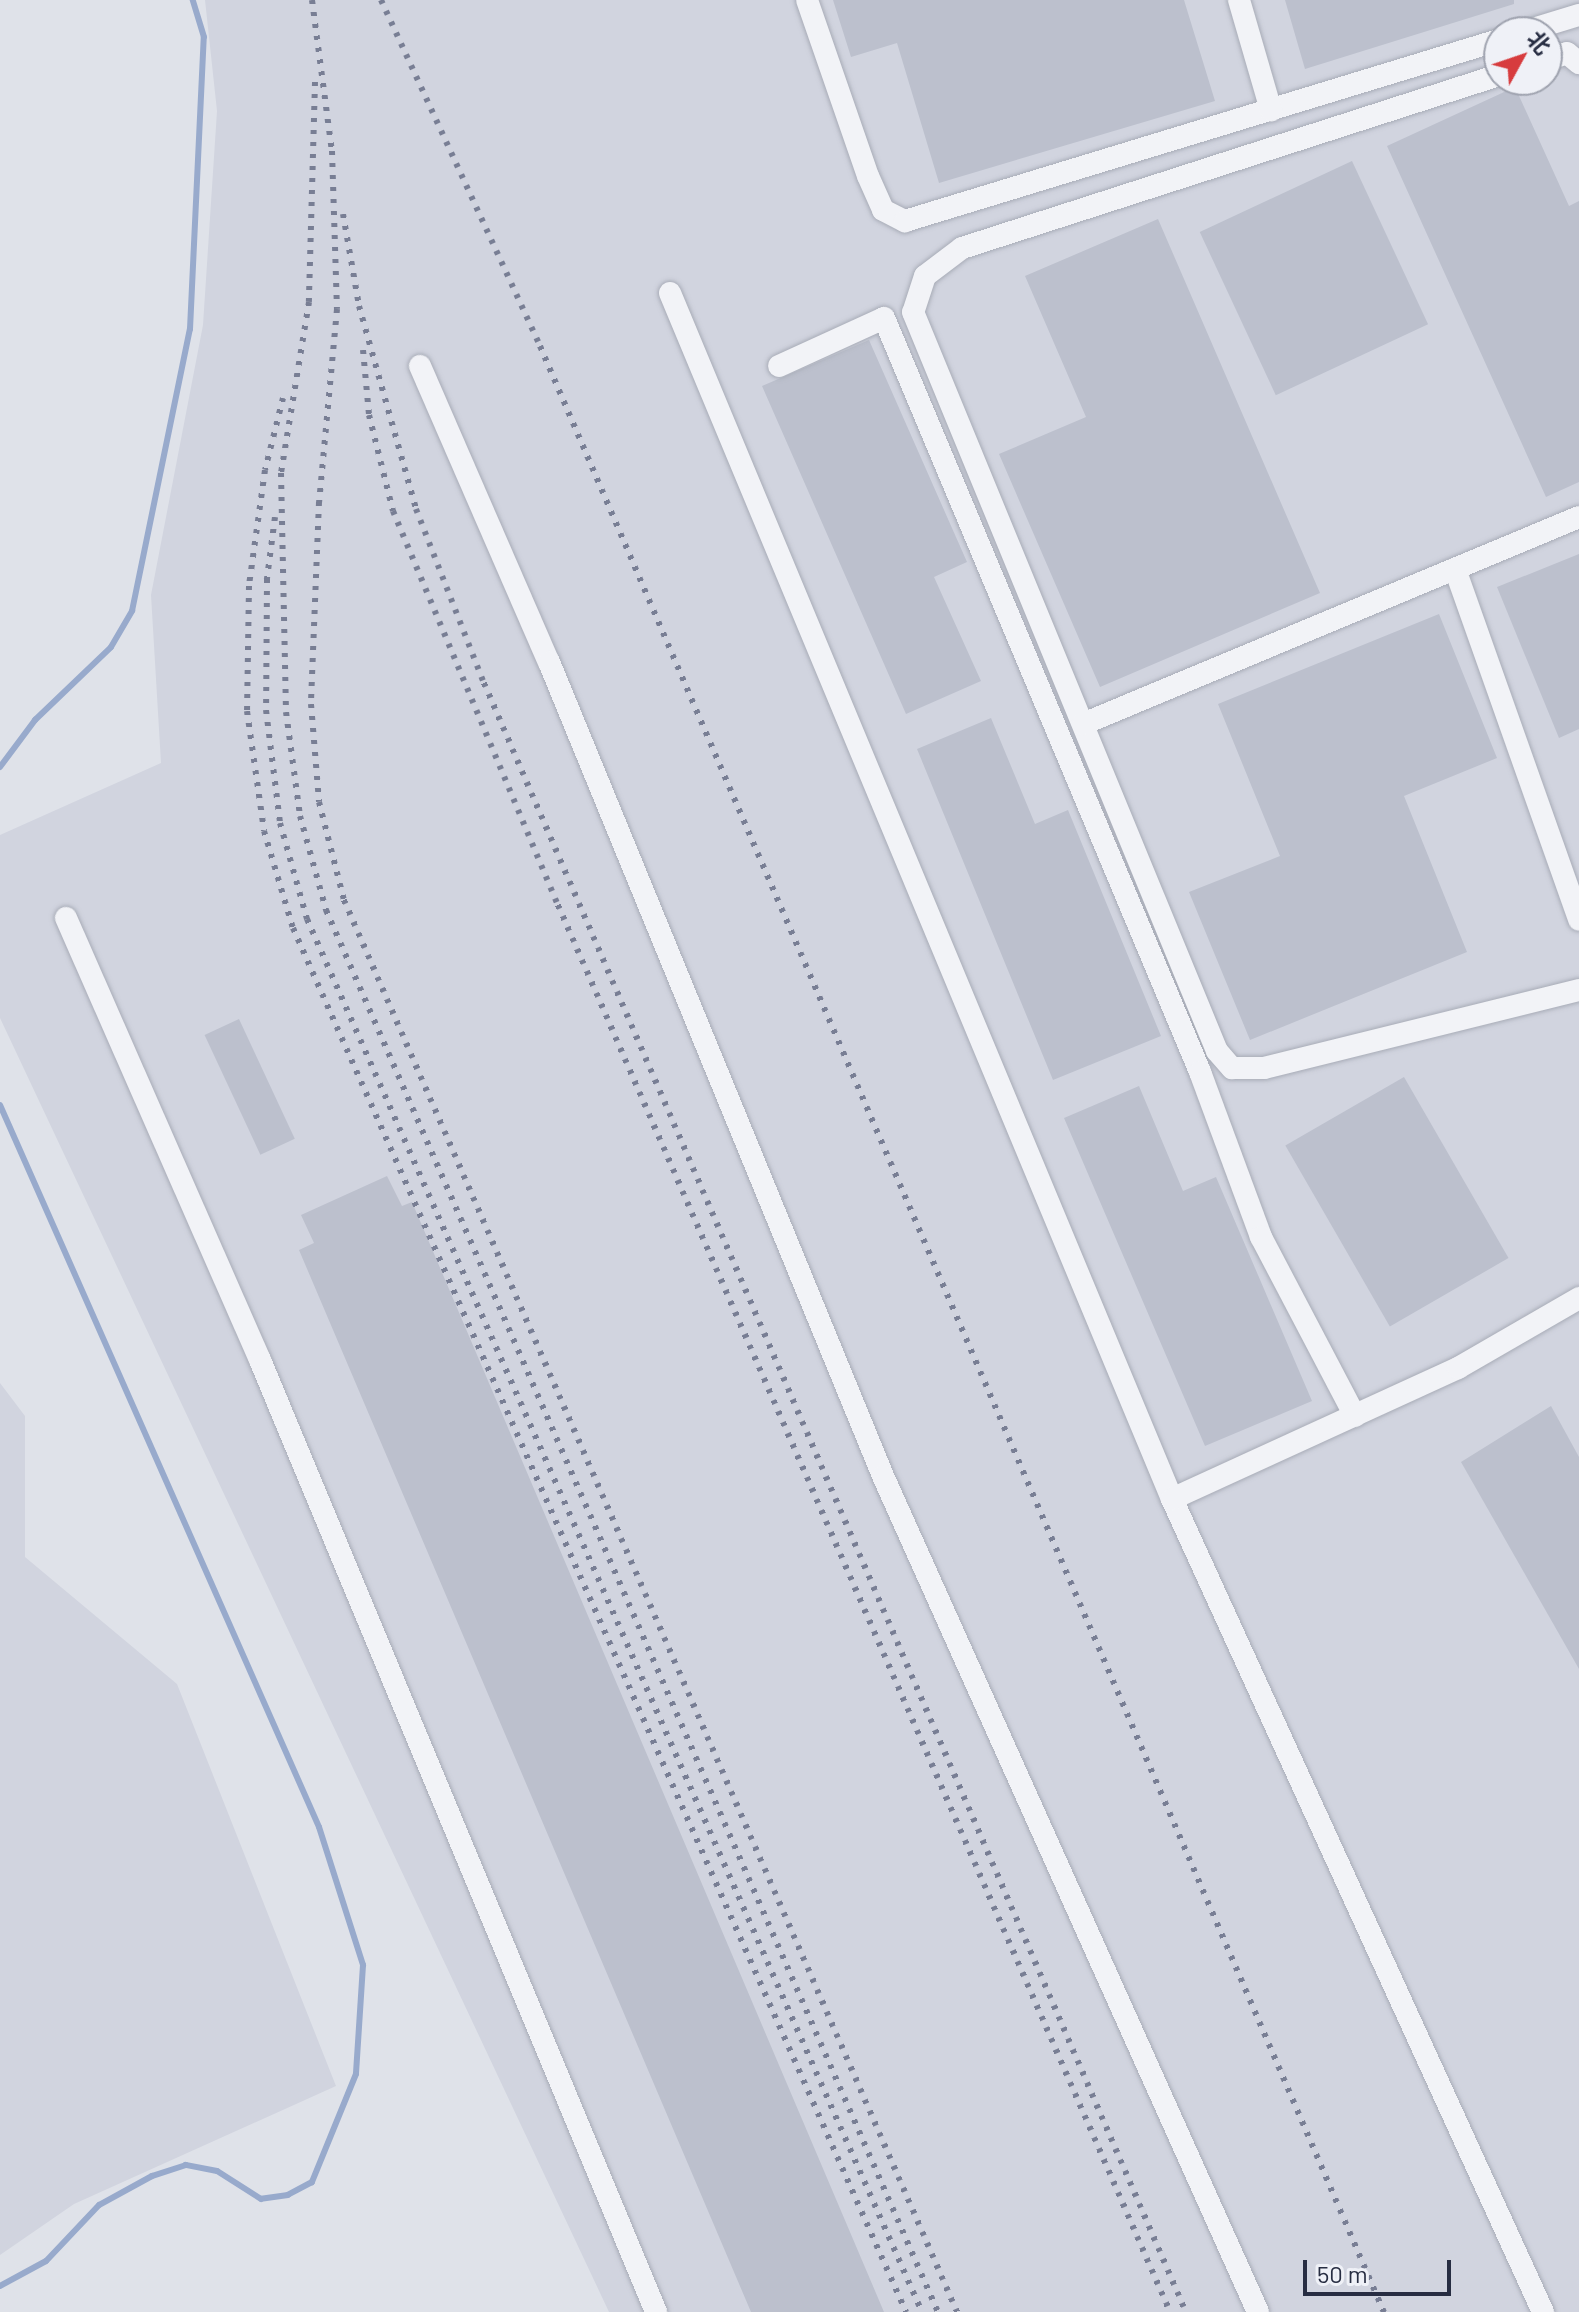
<!DOCTYPE html>
<meta charset="utf-8">
<style>
body{margin:0}
#map{position:relative;width:1579px;height:2312px;overflow:hidden;background:#dfe2e9;font-family:Barlow,"Noto Sans SC",sans-serif}
div>[style]{position:absolute}
.built>*{inset:0;background:#d1d4df}
.stream>*{height:6px;margin:-3px;padding:0 3px;transform-origin:3px;border-radius:3px;background:#98aacc}
.building>*{inset:0;background:#bcc0cd;transform-origin:0 0}
.roads{filter:drop-shadow(0 0 2px #a8acb7) drop-shadow(0 0 2px #a8acb7)}
.minor>*{height:22px;margin:-11px;padding:0 11px;transform-origin:11px;border-radius:11px;background:#f2f3f7}
.rail>*{height:6px;margin-top:-3px;transform-origin:0;background:repeating-linear-gradient(90deg,#787e94 0 4px,transparent 0 12px)}
span{translate:-50% -50%;white-space:nowrap;text-align:center;line-height:1.15;-webkit-text-stroke:6px #eff1f7;paint-order:stroke}
.north{position:absolute;left:1483px;top:16px;width:80px;height:80px;box-sizing:border-box;background:#eff1f7;border:2px solid #9fa3af;border-radius:50%;rotate:50deg;font-size:22px;font-weight:700;line-height:32px;text-align:center;color:#272d42}
.north::after{content:'';display:block;margin:auto;width:28px;height:36px;background:#d73c3e;clip-path:polygon(50% 0,100% 100%,50% 72%,0 100%)}
.scale{position:absolute;left:1303px;top:2260px;width:148px;height:36px;box-sizing:border-box;border:4px solid #272d42;border-top:0;padding-left:10px;font-size:24px;line-height:28px;white-space:nowrap;color:#272d42;-webkit-text-stroke:6px #eff1f7;paint-order:stroke}
</style>
<div id="map">
<div class="built">
<i style="clip-path:polygon(evenodd,205px 0,1579px 0,1579px 2312px,609px 2312px,0 1018px,0 835px,161px 763px,151px 595px,203px 325px,217px 111px,205px 0,1499px 32px,1547px 32px,1547px 80px,1499px 80px,1499px 32px)"></i>
<i style="clip-path:polygon(0 1383px,25px 1416px,25px 1557px,177px 1684px,336px 2086px,74px 2204px,0 2255px)"></i>
</div>
<div class="stream">
<i style="left:0;top:767px;width:59px;rotate:-53.3deg"></i>
<i style="left:35px;top:720px;width:105px;rotate:-43.8deg"></i>
<i style="left:111px;top:647px;width:42px;rotate:-59.7deg"></i>
<i style="left:132px;top:611px;width:288px;rotate:-78.4deg"></i>
<i style="left:190px;top:329px;width:292px;rotate:-87.3deg"></i>
<i style="left:204px;top:37px;width:39px;rotate:-107deg"></i>
<i style="left:0;top:1105px;width:789px;rotate:66.16deg"></i>
<i style="left:319px;top:1827px;width:145px;rotate:72.3deg"></i>
<i style="left:363px;top:1965px;width:109px;rotate:93.7deg"></i>
<i style="left:356px;top:2074px;width:117px;rotate:112.2deg"></i>
<i style="left:312px;top:2182px;width:27px;rotate:152deg"></i>
<i style="left:288px;top:2195px;width:27px;rotate:172deg"></i>
<i style="left:261px;top:2199px;width:52px;rotate:-147.5deg"></i>
<i style="left:217px;top:2171px;width:32px;rotate:-169deg"></i>
<i style="left:186px;top:2165px;width:36px;rotate:162deg"></i>
<i style="left:152px;top:2176px;width:60px;rotate:151.3deg"></i>
<i style="left:99px;top:2205px;width:77px;rotate:133.4deg"></i>
<i style="left:46px;top:2261px;width:52px;rotate:151.5deg"></i>
</div>
<div class="building">
<i style="clip-path:polygon(833px 0,1184px 0,1215px 101px,939px 183px,897px 43px,851px 57px)"></i>
<i style="clip-path:polygon(1285px 0,1514px 0,1514px 4px,1305px 69px)"></i>
<i style="clip-path:polygon(1515px 87px,1569px 206px,1579px 201px,1579px 482px,1546px 497px,1387px 146px)"></i>
<i style="left:1352px;top:161px;width:180px;height:168px;rotate:65deg"></i>
<i style="clip-path:polygon(1158px 219px,1320px 593px,1100px 687px,999px 454px,1086px 417px,1025px 276px)"></i>
<i style="clip-path:polygon(869px 340px,967px 562px,934px 577px,981px 681px,906px 714px,762px 386px)"></i>
<i style="clip-path:polygon(1579px 554px,1579px 729px,1559px 738px,1497px 587px)"></i>
<i style="clip-path:polygon(1439px 614px,1497px 758px,1404px 796px,1467px 952px,1250px 1040px,1189px 892px,1280px 856px,1218px 704px)"></i>
<i style="clip-path:polygon(991px 718px,1035px 824px,1068px 810px,1161px 1036px,1053px 1080px,917px 749px)"></i>
<i style="left:239px;top:1019px;width:132px;height:38px;rotate:65deg"></i>
<i style="left:1404px;top:1077px;width:209px;height:137px;rotate:60deg"></i>
<i style="clip-path:polygon(1139px 1086px,1183px 1191px,1216px 1177px,1312px 1401px,1205px 1446px,1064px 1118px)"></i>
<i style="clip-path:polygon(387px 1176px,402px 1206px,412px 1202px,884px 2312px,751px 2312px,299px 1250px,314px 1243px,301px 1215px)"></i>
<i style="clip-path:polygon(1551px 1406px,1579px 1457px,1579px 1669px,1461px 1462px)"></i>
</div>
<div class="roads">
<div class="minor">
<i style="left:807px;top:0;width:186px;rotate:70.9deg"></i>
<i style="left:868px;top:176px;width:37px;rotate:66deg"></i>
<i style="left:883px;top:210px;width:25px;rotate:27deg"></i>
<i style="left:905px;top:221px;width:621px;rotate:-16.95deg"></i>
<i style="left:1239px;top:0;width:115px;rotate:73.8deg"></i>
<i style="left:1523px;top:32px;width:59px;rotate:-16.9deg"></i>
<i style="left:1547px;top:60px;width:21px;rotate:-19deg"></i>
<i style="left:1567px;top:53px;width:16px;rotate:40deg"></i>
<i style="left:1499px;top:75px;width:564px;rotate:162.14deg"></i>
<i style="left:962px;top:248px;width:46px;rotate:142.9deg"></i>
<i style="left:925px;top:276px;width:38px;rotate:108deg"></i>
<i style="left:913px;top:312px;width:799px;rotate:67.64deg"></i>
<i style="left:1217px;top:1051px;width:23px;rotate:49deg"></i>
<i style="left:1232px;top:1068px;width:32px"></i>
<i style="left:1264px;top:1068px;width:325px;rotate:-13.9deg"></i>
<i style="left:670px;top:293px;width:1306px;rotate:67.4deg"></i>
<i style="left:1172px;top:1499px;width:894px;rotate:65.47deg"></i>
<i style="left:420px;top:366px;width:323px;rotate:66.5deg"></i>
<i style="left:549px;top:662px;width:880px;rotate:67.69deg"></i>
<i style="left:883px;top:1476px;width:916px;rotate:65.84deg"></i>
<i style="left:779px;top:366px;width:115px;rotate:-24.6deg"></i>
<i style="left:884px;top:318px;width:818px;rotate:67.26deg"></i>
<i style="left:1200px;top:1072px;width:176px;rotate:69.7deg"></i>
<i style="left:1261px;top:1237px;width:202px;rotate:62.3deg"></i>
<i style="left:1455px;top:569px;width:372px;rotate:70.5deg"></i>
<i style="left:1083px;top:724px;width:537px;rotate:-22.65deg"></i>
<i style="left:66px;top:918px;width:483px;rotate:66.3deg"></i>
<i style="left:260px;top:1360px;width:1031px;rotate:67.41deg"></i>
<i style="left:1172px;top:1499px;width:315px;rotate:-24.6deg"></i>
<i style="left:1458px;top:1368px;width:140px;rotate:-30deg"></i>
</div>
</div>
<div class="rail">
<i style="left:312px;top:0;width:152px;rotate:82.5deg"></i>
<i style="left:332px;top:151px;width:158px;rotate:88.2deg"></i>
<i style="left:337px;top:309px;width:194px;rotate:95.3deg"></i>
<i style="left:319px;top:502px;width:202px;rotate:92.3deg"></i>
<i style="left:311px;top:704px;width:98px;rotate:85.3deg"></i>
<i style="left:319px;top:802px;width:101px;rotate:75.7deg"></i>
<i style="left:344px;top:900px;width:1539px;rotate:66.53deg"></i>
<i style="left:381px;top:0;width:381px;rotate:65.3deg"></i>
<i style="left:540px;top:346px;width:2140px;rotate:66.77deg"></i>
<i style="left:315px;top:82px;width:220px;rotate:91.6deg"></i>
<i style="left:309px;top:302px;width:173px;rotate:99.3deg"></i>
<i style="left:281px;top:473px;width:239px;rotate:88.8deg"></i>
<i style="left:286px;top:712px;width:105px;rotate:82.3deg"></i>
<i style="left:300px;top:816px;width:98px;rotate:74.5deg"></i>
<i style="left:326px;top:910px;width:1530px;rotate:66.42deg"></i>
<i style="left:343px;top:214px;width:93px;rotate:80.1deg"></i>
<i style="left:359px;top:306px;width:211px;rotate:74.3deg"></i>
<i style="left:416px;top:509px;width:187px;rotate:68.7deg"></i>
<i style="left:484px;top:683px;width:1774px;rotate:66.69deg"></i>
<i style="left:363px;top:350px;width:65px;rotate:84.7deg"></i>
<i style="left:369px;top:415px;width:99px;rotate:76deg"></i>
<i style="left:393px;top:511px;width:427px;rotate:67.3deg"></i>
<i style="left:558px;top:905px;width:1534px;rotate:66.49deg"></i>
<i style="left:283px;top:398px;width:74px;rotate:104deg"></i>
<i style="left:265px;top:470px;width:117px;rotate:97.9deg"></i>
<i style="left:249px;top:586px;width:125px;rotate:90.9deg"></i>
<i style="left:247px;top:711px;width:121px;rotate:81.9deg"></i>
<i style="left:264px;top:831px;width:101px;rotate:73.4deg"></i>
<i style="left:293px;top:928px;width:1514px;rotate:66.11deg"></i>
<i style="left:275px;top:517px;width:63px;rotate:97.4deg"></i>
<i style="left:267px;top:579px;width:131px;rotate:90.4deg"></i>
<i style="left:266px;top:710px;width:114px;rotate:82.9deg"></i>
<i style="left:280px;top:823px;width:100px;rotate:74.3deg"></i>
<i style="left:307px;top:919px;width:1523px;rotate:66.18deg"></i>
</div>
<div class="north">北</div>
<div class="scale">50 m</div>
</div>
